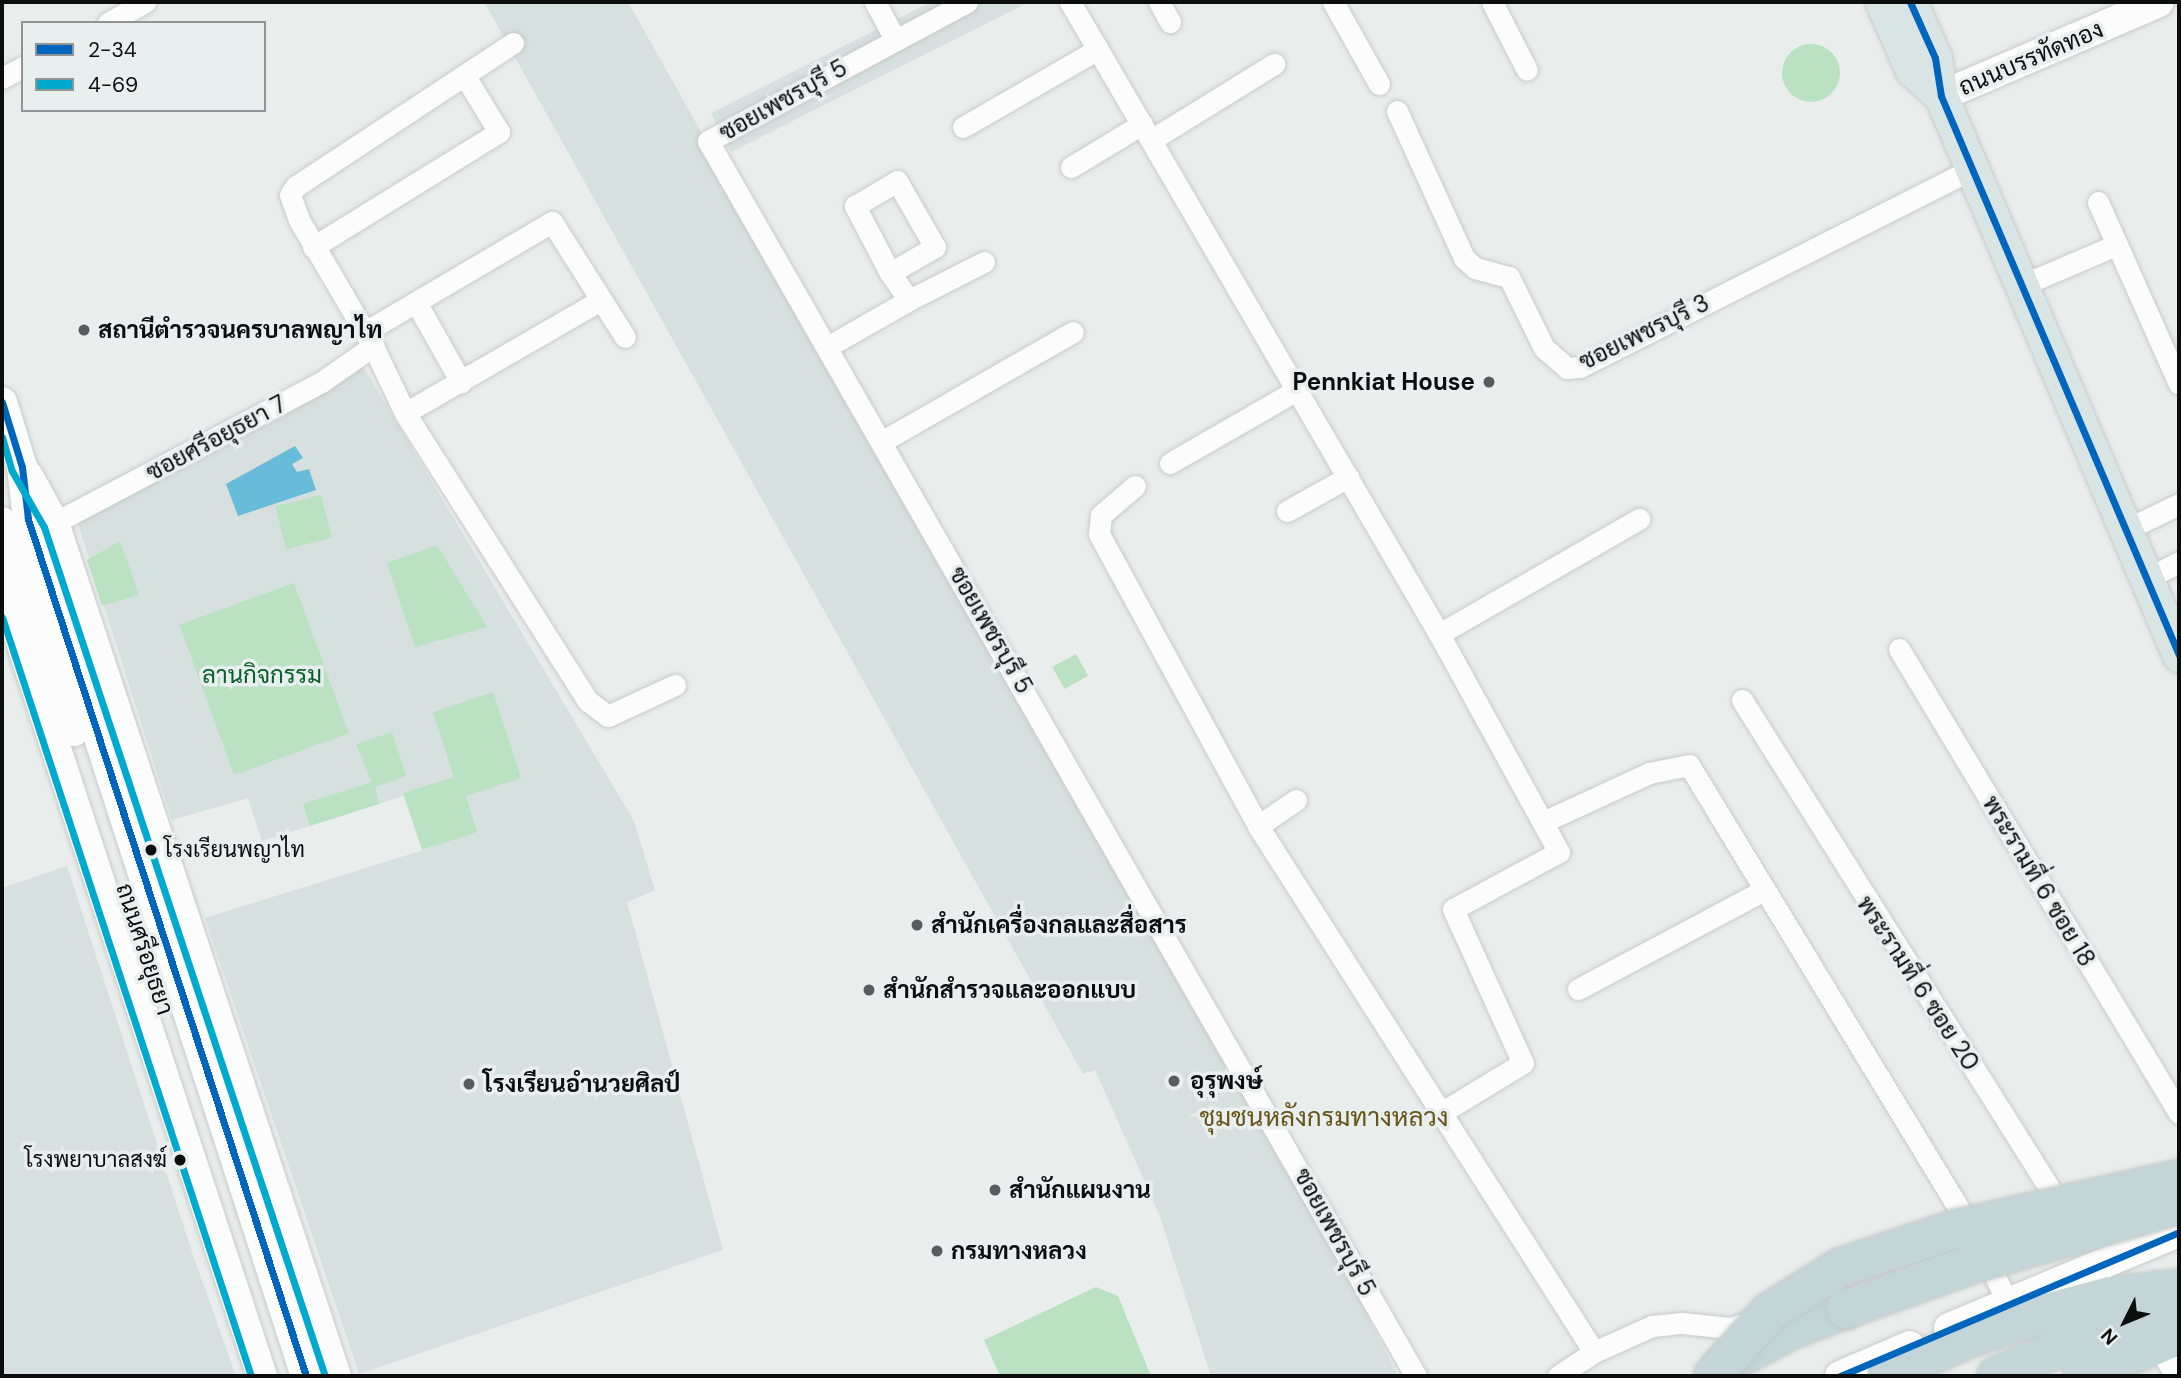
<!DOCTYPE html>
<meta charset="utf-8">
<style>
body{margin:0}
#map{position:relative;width:2181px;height:1378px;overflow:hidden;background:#e9eeed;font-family:"DM Sans",Sarabun,sans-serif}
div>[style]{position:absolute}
.built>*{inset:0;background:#d5e0df}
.green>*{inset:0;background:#bae1c2;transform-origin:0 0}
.round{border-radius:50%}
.water>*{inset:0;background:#68bcd9}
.roads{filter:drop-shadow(0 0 2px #c7cbca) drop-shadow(0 0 2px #c7cbca)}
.street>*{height:21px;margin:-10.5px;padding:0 10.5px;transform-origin:10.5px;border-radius:10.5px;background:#fcfcfc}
.secondary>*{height:30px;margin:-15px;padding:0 15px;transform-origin:15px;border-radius:15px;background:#fcfcfc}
.primary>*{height:33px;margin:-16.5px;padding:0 16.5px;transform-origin:16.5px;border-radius:16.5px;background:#d9e5e5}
.highway>*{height:38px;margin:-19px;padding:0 19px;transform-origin:19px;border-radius:19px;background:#c3d5d7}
.bridges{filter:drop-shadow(0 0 2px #c6c8c8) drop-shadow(0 0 2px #c6c8c8)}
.highway-bridge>*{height:38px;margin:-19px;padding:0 19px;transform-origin:19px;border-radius:19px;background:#c3d5d7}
.bus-1>*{height:7px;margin:-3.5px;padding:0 3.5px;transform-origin:3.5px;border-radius:3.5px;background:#0065bd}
.bus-2>*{height:7px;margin:-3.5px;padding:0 3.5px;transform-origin:3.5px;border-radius:3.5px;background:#00a9ce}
.dots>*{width:19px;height:19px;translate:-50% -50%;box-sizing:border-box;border:4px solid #e8efee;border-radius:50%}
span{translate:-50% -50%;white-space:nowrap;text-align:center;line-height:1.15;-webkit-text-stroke:7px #e8efee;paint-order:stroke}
.bus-label{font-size:22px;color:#0c0e0e}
.left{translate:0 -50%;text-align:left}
.right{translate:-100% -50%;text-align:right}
.street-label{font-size:24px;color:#0c0e0e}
.poi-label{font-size:24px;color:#0c0e0e;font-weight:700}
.park-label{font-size:24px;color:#086027}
.neighbourhood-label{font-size:26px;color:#69551a}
.frame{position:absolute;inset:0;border:4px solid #0c0e0e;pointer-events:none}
.legend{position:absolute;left:21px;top:21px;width:245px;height:91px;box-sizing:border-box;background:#e8efee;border:2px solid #909594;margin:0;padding:9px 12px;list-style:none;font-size:21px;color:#0c0e0e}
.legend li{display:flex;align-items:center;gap:14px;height:35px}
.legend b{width:35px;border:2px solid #909594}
.north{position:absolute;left:2090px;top:1287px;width:70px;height:70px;-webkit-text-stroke:5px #e8efee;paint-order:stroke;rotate:227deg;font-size:19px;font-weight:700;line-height:28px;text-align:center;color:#0c0e0e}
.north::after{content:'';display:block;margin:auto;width:24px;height:32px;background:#0c0e0e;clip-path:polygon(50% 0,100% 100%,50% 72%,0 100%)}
</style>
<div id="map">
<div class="built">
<i style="clip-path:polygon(484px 2px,628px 2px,1116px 869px,1314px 1211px,1398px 1376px,1211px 1376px,1159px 1214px,1095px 1070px,1083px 1074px)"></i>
<i style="clip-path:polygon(931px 2px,1029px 2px,731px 152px,711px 113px)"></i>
<i style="clip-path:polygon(363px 366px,634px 821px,655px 890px,627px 902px,723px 1250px,359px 1374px,205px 918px,433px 847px,413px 793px,262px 841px,248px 798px,172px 820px,77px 521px)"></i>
<i style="clip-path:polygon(67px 866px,193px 1255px,236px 1376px,2px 1376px,2px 888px)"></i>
</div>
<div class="green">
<i class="round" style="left:1782px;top:44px;width:58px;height:58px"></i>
<i style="left:321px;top:495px;width:44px;height:47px;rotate:76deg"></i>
<i style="clip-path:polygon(120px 541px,139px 595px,102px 606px,87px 560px)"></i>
<i style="clip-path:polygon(437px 545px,487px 627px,415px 647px,387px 563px)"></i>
<i style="left:294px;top:583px;width:160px;height:122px;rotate:70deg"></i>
<i style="left:1076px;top:654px;width:25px;height:27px;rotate:61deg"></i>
<i style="clip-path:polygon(493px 692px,521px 778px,466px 796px,477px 832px,422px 850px,403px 793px,454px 777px,433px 712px)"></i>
<i style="clip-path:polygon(392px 732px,406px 776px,375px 787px,379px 804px,310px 826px,303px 804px,372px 782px,356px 744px)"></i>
<i style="clip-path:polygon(1096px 1287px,1118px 1296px,1151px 1376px,1000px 1376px,984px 1340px)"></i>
</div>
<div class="water">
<i style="clip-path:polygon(295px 446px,303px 458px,292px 464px,297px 472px,309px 469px,316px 490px,238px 516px,226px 484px)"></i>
</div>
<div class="roads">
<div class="street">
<i style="left:875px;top:2px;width:42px;rotate:61.6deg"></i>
<i style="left:967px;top:2px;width:294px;rotate:151.8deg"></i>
<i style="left:708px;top:141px;width:1424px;rotate:60.18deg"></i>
<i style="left:1070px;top:2px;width:732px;rotate:59.72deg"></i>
<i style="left:1439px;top:634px;width:249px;rotate:61.2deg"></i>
<i style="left:1559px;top:852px;width:120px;rotate:151.7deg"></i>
<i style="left:1453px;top:909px;width:169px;rotate:65.6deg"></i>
<i style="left:1523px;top:1063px;width:98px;rotate:148.7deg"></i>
<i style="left:1159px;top:2px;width:23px;rotate:61deg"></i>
<i style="left:1333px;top:2px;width:94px;rotate:60.7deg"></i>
<i style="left:1492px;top:2px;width:76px;rotate:62.8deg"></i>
<i style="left:108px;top:23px;width:43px;rotate:-29.6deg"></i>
<i style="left:513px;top:43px;width:261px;rotate:146.6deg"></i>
<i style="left:295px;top:187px;width:9px;rotate:122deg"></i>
<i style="left:290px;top:195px;width:27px;rotate:70deg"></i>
<i style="left:299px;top:220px;width:146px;rotate:59.6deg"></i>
<i style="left:373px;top:346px;width:74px;rotate:64.5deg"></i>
<i style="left:405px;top:413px;width:341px;rotate:57.6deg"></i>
<i style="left:588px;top:701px;width:25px;rotate:37deg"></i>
<i style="left:608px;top:716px;width:74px;rotate:-24.8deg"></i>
<i style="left:2px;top:78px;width:24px;rotate:-28deg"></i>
<i style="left:1397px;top:111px;width:162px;rotate:65.5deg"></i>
<i style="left:1464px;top:258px;width:15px;rotate:42deg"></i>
<i style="left:1475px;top:268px;width:35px;rotate:15deg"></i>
<i style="left:1509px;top:277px;width:79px;rotate:63.8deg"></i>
<i style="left:1544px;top:348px;width:30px;rotate:41deg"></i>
<i style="left:1567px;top:368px;width:13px;rotate:-4deg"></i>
<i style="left:1580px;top:367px;width:439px;rotate:-26.8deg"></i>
<i style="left:963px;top:127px;width:156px;rotate:-30deg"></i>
<i style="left:1151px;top:140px;width:145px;rotate:-31.7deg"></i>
<i style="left:1071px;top:167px;width:83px;rotate:-31.2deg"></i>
<i style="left:2098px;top:202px;width:199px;rotate:66deg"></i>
<i style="left:313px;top:247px;width:219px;rotate:-31.7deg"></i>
<i style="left:499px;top:132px;width:63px;rotate:-121.4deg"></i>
<i style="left:2020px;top:286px;width:104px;rotate:-23.1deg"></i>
<i style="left:909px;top:300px;width:84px;rotate:-26.9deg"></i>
<i style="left:417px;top:304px;width:90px;rotate:60.6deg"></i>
<i style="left:365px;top:332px;width:217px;rotate:-30.5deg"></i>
<i style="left:552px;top:222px;width:136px;rotate:57.6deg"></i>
<i style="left:827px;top:347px;width:95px;rotate:-29.8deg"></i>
<i style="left:909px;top:300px;width:33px;rotate:-125deg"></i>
<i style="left:890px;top:273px;width:76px;rotate:-117.6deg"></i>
<i style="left:855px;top:206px;width:49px;rotate:-30.8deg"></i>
<i style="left:897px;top:181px;width:76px;rotate:60.1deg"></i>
<i style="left:935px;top:247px;width:52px;rotate:150deg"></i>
<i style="left:405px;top:413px;width:226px;rotate:-30deg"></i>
<i style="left:881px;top:442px;width:221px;rotate:-29.8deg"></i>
<i style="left:1170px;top:463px;width:146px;rotate:-29.9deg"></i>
<i style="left:1135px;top:486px;width:45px;rotate:139.5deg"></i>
<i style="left:1101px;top:515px;width:19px;rotate:96deg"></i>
<i style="left:1099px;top:534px;width:332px;rotate:61.4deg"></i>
<i style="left:1258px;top:826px;width:624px;rotate:57.43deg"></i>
<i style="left:1287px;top:511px;width:70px;rotate:-29.1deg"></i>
<i style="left:54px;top:523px;width:304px;rotate:-27.8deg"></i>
<i style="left:323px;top:381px;width:61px;rotate:-35deg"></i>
<i style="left:2123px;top:531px;width:62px;rotate:-25.7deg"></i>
<i style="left:2146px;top:579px;width:37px;rotate:-27deg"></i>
<i style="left:1439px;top:634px;width:231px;rotate:-29.9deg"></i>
<i style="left:1899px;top:649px;width:542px;rotate:58.89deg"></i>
<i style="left:1742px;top:700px;width:606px;rotate:57.8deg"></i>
<i style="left:1543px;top:822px;width:117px;rotate:-24.8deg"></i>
<i style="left:1649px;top:773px;width:41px;rotate:-11.3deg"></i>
<i style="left:1689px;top:765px;width:547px;rotate:58.69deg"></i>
<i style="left:1258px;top:826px;width:46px;rotate:-34.4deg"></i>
<i style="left:1578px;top:989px;width:211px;rotate:-28deg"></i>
<i style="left:1983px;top:1252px;width:57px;rotate:63.9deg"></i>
<i style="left:2160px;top:1351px;width:30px;rotate:56deg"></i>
<i style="left:1558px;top:1376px;width:43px;rotate:-33.7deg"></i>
<i style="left:1594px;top:1352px;width:64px;rotate:-24.1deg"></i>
<i style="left:1652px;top:1326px;width:30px;rotate:-6deg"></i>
<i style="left:1682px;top:1323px;width:49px;rotate:5.8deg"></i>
<i style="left:1731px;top:1328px;width:24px;rotate:-19deg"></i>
</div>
<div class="secondary">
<i style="left:1941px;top:96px;width:237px;rotate:-23.3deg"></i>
<i style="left:2px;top:402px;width:68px;rotate:72.9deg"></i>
<i style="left:22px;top:467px;width:52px;rotate:83.4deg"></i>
<i style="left:28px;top:519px;width:901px;rotate:72.03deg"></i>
<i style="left:28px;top:476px;width:54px;rotate:61deg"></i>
<i style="left:54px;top:523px;width:898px;rotate:71.71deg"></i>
<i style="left:2px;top:522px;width:221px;rotate:71deg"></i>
<i style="left:2px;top:584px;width:834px;rotate:71.83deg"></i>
<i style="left:1949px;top:1328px;width:249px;rotate:-22.7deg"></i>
<i style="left:1840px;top:1376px;width:76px;rotate:-23.2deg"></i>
</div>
<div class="primary">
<i style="left:1882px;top:2px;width:74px;rotate:66.2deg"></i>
<i style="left:1912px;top:70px;width:39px;rotate:42deg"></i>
<i style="left:1910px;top:2px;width:61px;rotate:65.9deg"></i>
<i style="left:1935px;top:58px;width:38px;rotate:81deg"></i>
<i style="left:1941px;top:96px;width:608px;rotate:66.94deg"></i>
</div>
<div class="highway">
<i style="left:1722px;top:1367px;width:76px;rotate:-28.2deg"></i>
<i style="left:1789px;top:1331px;width:61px;rotate:-21.1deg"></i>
<i style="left:1886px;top:1376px;width:87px;rotate:-24.5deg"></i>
<i style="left:1965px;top:1340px;width:74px;rotate:-18.9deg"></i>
<i style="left:2035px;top:1316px;width:78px;rotate:-14.9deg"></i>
<i style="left:2110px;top:1296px;width:69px;rotate:-6.6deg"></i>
<i style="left:1996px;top:1376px;width:190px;rotate:-23.9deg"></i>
<i style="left:2082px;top:1376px;width:105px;rotate:-22.9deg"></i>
</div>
</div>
<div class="bridges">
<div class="highway-bridge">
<i style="left:1846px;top:1309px;width:135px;rotate:-19.5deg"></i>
<i style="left:1973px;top:1264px;width:214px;rotate:-16deg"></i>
<i style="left:1713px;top:1376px;width:85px;rotate:-48.8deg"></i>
<i style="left:1769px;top:1312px;width:85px;rotate:-32deg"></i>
<i style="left:1841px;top:1267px;width:121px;rotate:-18.3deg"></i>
<i style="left:1956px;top:1229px;width:229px;rotate:-12.6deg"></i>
</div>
</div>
<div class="bus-1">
<i style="left:1910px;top:2px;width:61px;rotate:65.9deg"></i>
<i style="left:1935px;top:58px;width:38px;rotate:81deg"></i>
<i style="left:1941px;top:96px;width:608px;rotate:66.94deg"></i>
<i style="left:2px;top:402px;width:68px;rotate:72.9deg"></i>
<i style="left:22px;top:467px;width:52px;rotate:83.4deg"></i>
<i style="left:28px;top:519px;width:901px;rotate:72.03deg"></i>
<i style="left:1840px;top:1376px;width:368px;rotate:-23deg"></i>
</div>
<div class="bus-2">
<i style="left:2px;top:437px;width:35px;rotate:74deg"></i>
<i style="left:12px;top:471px;width:64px;rotate:60.3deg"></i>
<i style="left:44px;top:527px;width:894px;rotate:71.69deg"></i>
<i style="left:2px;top:617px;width:799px;rotate:71.84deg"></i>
</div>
<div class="dots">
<i style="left:84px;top:330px;background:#595c5c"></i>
<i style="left:1489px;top:382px;background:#595c5c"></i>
<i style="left:151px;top:850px;background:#0c0e0e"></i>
<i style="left:917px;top:925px;background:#595c5c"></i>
<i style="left:869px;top:990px;background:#595c5c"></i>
<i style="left:1174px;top:1081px;background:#595c5c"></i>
<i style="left:469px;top:1084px;background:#595c5c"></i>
<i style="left:180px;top:1160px;background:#0c0e0e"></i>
<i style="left:995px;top:1190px;background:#595c5c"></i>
<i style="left:937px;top:1251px;background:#595c5c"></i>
</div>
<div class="bus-label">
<span class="left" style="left:164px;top:850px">โรงเรียนพญาไท</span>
<span class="right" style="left:167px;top:1160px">โรงพยาบาลสงฆ์</span>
</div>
<div class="street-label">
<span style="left:2031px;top:58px;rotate:-23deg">ถนนบรรทัดทอง</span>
<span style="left:783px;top:100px;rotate:-29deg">ซอยเพชรบุรี 5</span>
<span style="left:1644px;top:332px;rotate:-26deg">ซอยเพชรบุรี 3</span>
<span style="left:216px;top:438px;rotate:-28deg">ซอยศรีอยุธยา 7</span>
<span style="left:991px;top:630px;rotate:60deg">ซอยเพชรบุรี 5</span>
<span style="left:2039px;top:881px;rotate:59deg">พระรามที่ 6 ซอย 18</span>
<span style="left:145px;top:949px;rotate:72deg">ถนนศรีอยุธยา</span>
<span style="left:1918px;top:983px;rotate:57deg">พระรามที่ 6 ซอย 20</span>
<span style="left:1335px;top:1232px;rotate:61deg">ซอยเพชรบุรี 5</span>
</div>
<div class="poi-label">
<span class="left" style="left:98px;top:330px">สถานีตำรวจนครบาลพญาไท</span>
<span class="right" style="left:1475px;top:382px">Pennkiat House</span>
<span class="left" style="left:931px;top:925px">สำนักเครื่องกลและสื่อสาร</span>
<span class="left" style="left:883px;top:990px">สำนักสำรวจและออกแบบ</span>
<span class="left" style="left:1190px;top:1081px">อุรุพงษ์</span>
<span class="left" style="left:483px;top:1084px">โรงเรียนอำนวยศิลป์</span>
<span class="left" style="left:1009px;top:1190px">สำนักแผนงาน</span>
<span class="left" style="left:951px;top:1251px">กรมทางหลวง</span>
</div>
<div class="park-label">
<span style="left:262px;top:675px">ลานกิจกรรม</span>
</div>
<div class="neighbourhood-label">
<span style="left:1324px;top:1118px">ชุมชนหลังกรมทางหลวง</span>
</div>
<div class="frame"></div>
<ul class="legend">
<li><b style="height:9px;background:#0065bd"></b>2-34</li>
<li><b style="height:9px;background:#00a9ce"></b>4-69</li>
</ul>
<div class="north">N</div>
</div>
